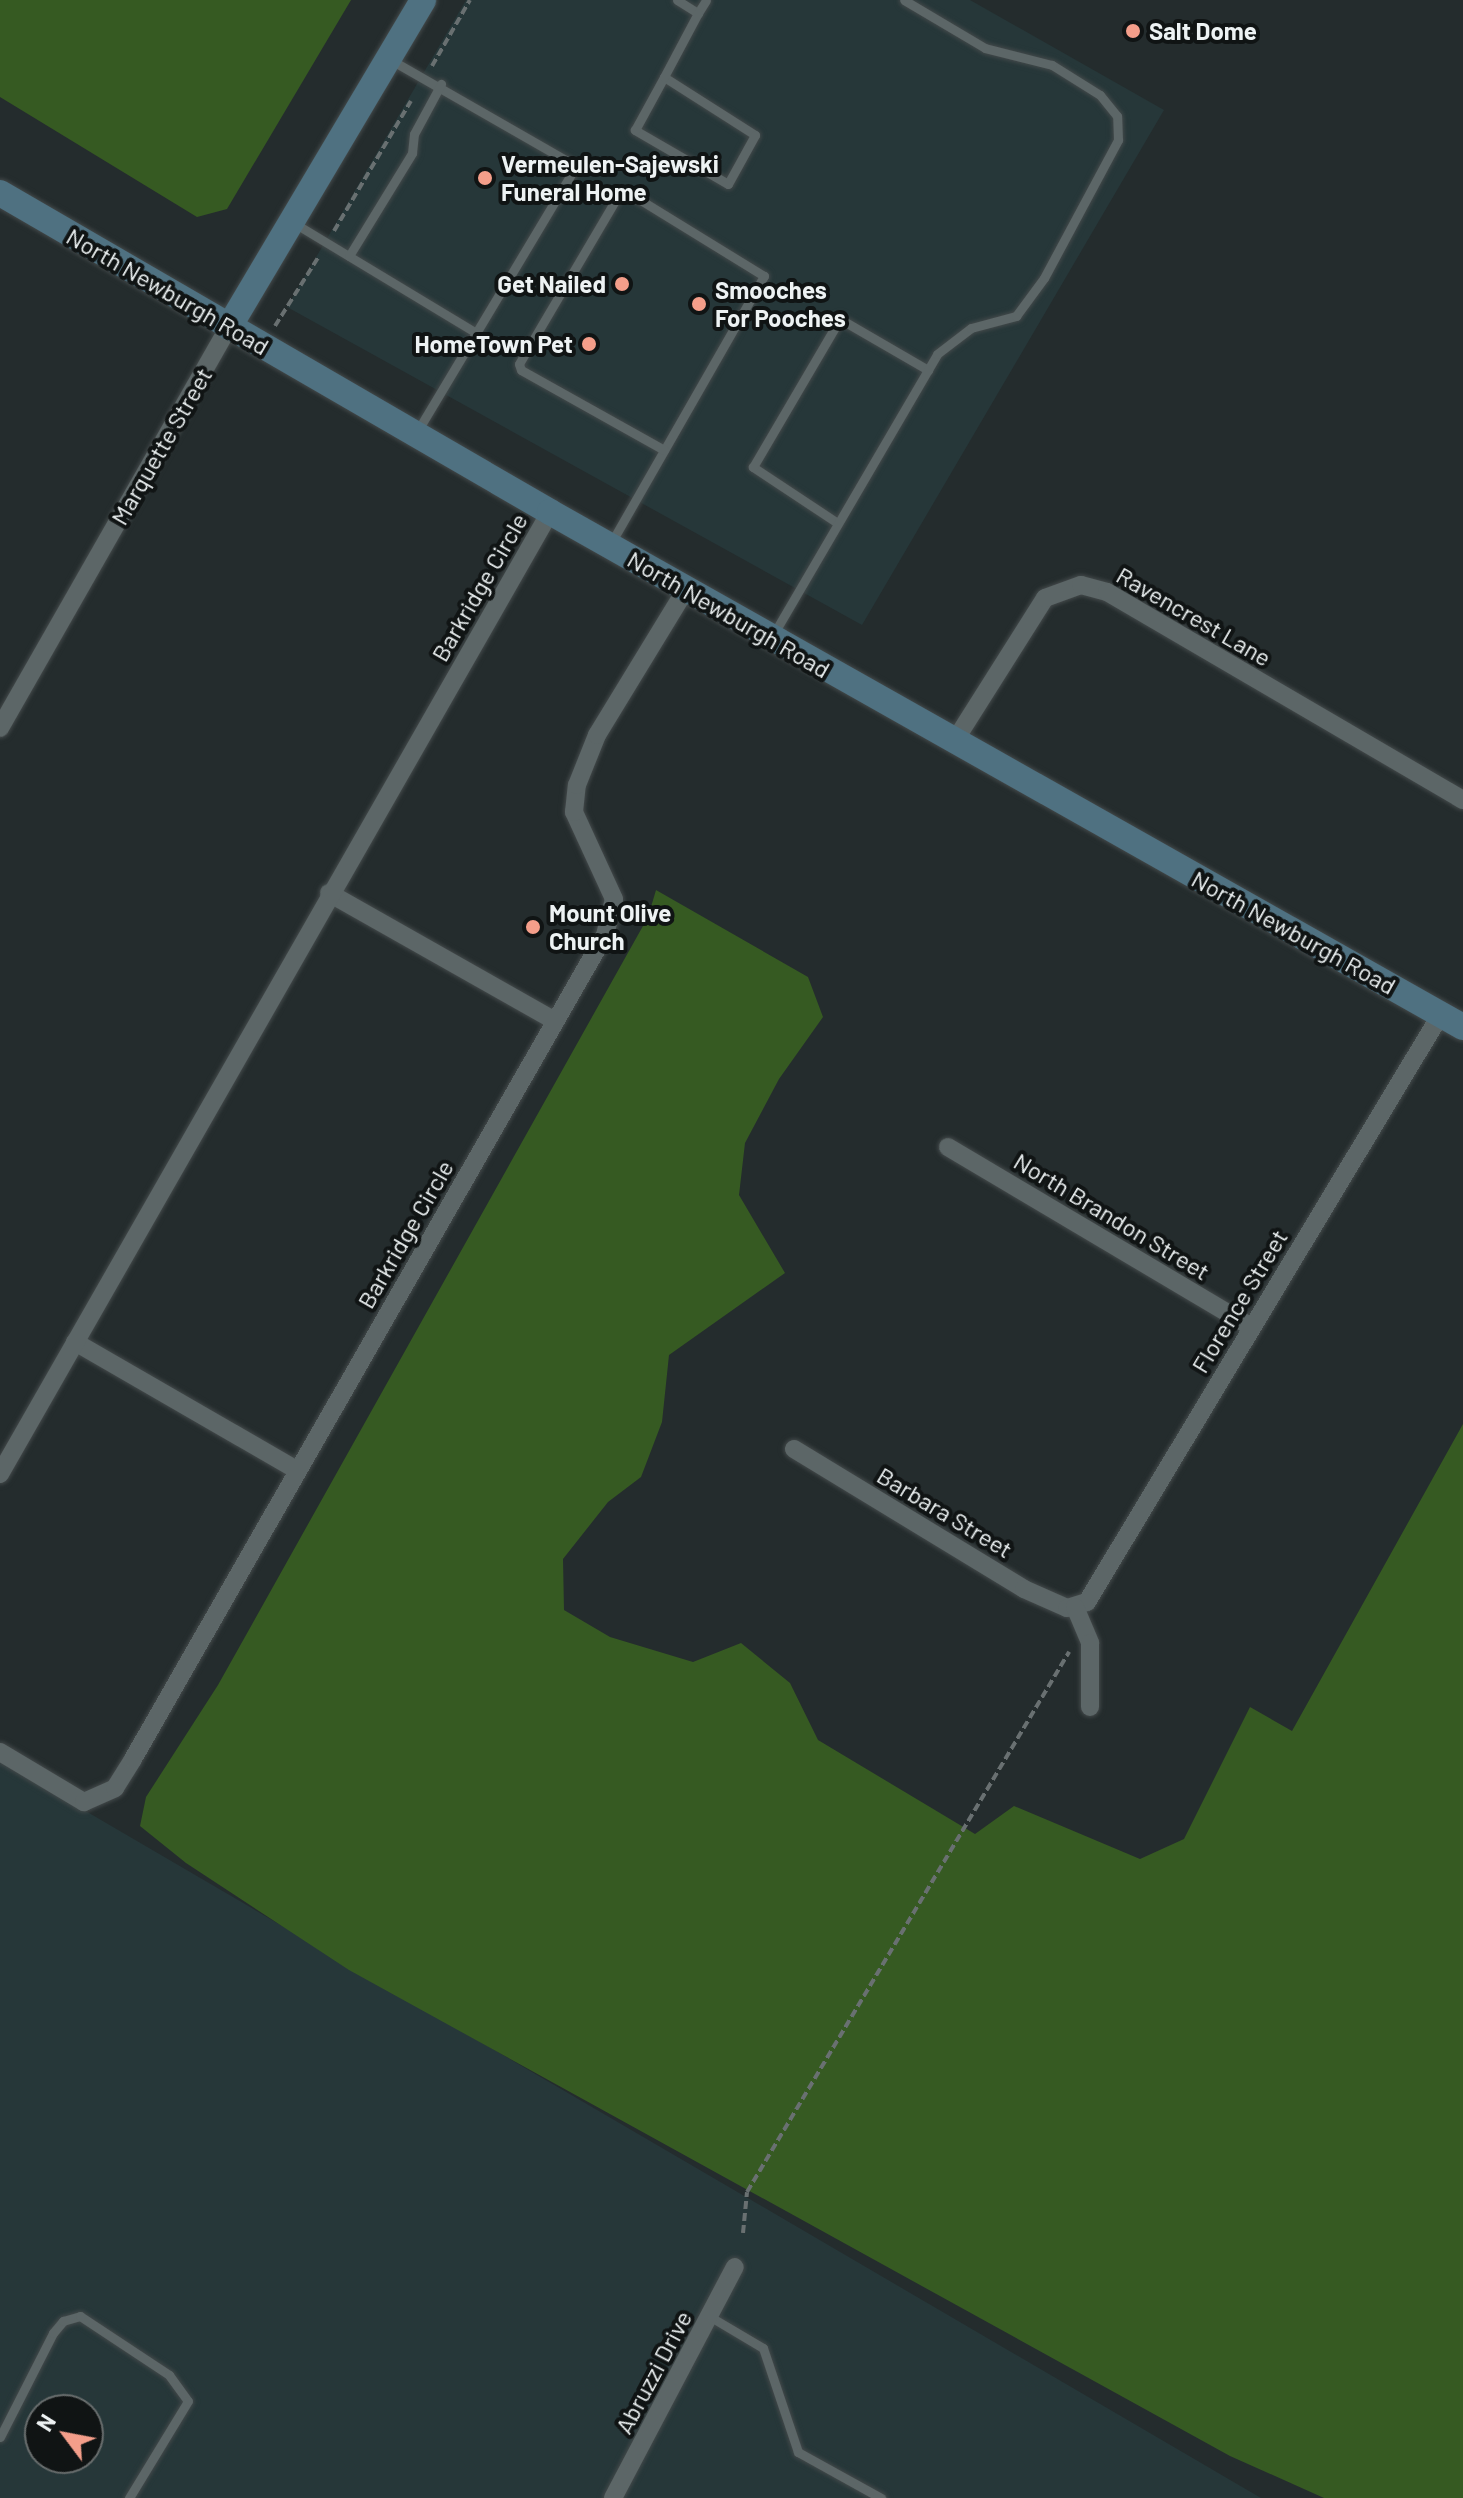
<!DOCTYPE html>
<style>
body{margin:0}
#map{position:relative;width:1463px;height:2498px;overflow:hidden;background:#242c2d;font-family:Barlow,sans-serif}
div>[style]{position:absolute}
.built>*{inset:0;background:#263739}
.green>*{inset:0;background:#365a22}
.path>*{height:4px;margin-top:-2px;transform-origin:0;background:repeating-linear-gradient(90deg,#697071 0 8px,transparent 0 12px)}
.roads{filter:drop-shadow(0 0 2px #43494a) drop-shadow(0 0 2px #43494a)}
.lane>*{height:9px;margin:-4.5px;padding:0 4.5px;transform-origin:4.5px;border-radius:4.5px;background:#5c6667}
.street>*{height:18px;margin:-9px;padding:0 9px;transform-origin:9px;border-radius:9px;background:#5c6667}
.secondary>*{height:26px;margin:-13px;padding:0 13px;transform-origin:13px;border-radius:13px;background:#4f7181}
.dots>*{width:22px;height:22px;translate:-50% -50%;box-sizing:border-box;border:4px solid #101414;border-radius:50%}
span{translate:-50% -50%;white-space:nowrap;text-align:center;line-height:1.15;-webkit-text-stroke:8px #101414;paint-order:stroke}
.poi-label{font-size:24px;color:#edf2f3;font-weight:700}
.left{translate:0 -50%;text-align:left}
.right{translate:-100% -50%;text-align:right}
.street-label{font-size:24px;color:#edf2f3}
.north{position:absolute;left:24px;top:2394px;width:80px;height:80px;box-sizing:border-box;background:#101414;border:2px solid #686d6d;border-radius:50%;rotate:302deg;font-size:22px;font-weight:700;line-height:32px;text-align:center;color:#edf2f3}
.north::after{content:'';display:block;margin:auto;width:28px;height:36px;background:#f49e8a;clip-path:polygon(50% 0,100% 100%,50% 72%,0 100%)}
</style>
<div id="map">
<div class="built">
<i style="clip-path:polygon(466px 0,970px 0,1164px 110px,862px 625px,287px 307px)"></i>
<i style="clip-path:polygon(evenodd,0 1761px,1261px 2498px,0 2498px,0 1761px,40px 2410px,88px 2410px,88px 2458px,40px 2458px,40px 2410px)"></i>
</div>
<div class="green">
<i style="clip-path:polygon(0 0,351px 0,227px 209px,197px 217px,0 97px)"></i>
<i style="clip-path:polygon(656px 890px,808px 977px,823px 1017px,779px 1079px,745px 1143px,739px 1195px,785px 1273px,669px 1355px,662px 1422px,641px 1477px,608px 1502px,563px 1559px,564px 1610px,610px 1637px,693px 1662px,741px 1643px,790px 1683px,818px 1740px,975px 1834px,1014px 1806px,1140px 1859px,1184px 1839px,1250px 1707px,1292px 1731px,1463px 1424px,1463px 2498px,1324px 2498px,1230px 2456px,349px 1970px,186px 1863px,140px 1826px,146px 1797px,218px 1685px,648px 917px)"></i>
</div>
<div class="path">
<i style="left:432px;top:66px;width:76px;rotate:-60.1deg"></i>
<i style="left:334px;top:231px;width:151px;rotate:-59.4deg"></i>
<i style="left:275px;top:326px;width:83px;rotate:-57.8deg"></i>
<i style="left:743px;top:2233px;width:41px;rotate:-84.4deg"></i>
<i style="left:747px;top:2192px;width:629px;rotate:-59.19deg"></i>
</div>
<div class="roads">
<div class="lane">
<i style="left:677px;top:0;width:25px;rotate:32deg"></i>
<i style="left:698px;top:13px;width:15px;rotate:-58deg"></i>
<i style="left:391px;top:60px;width:213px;rotate:29.8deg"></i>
<i style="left:576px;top:166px;width:311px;rotate:120.9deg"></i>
<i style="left:664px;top:77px;width:108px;rotate:32.5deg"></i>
<i style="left:755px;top:135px;width:56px;rotate:118.9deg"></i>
<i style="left:728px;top:184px;width:108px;rotate:-149.9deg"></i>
<i style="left:635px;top:130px;width:60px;rotate:-61.3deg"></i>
<i style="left:664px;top:77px;width:72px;rotate:-62deg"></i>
<i style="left:294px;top:223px;width:213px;rotate:31.1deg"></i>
<i style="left:349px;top:256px;width:121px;rotate:-58.5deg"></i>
<i style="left:412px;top:153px;width:19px;rotate:-84deg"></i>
<i style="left:414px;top:134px;width:57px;rotate:-61.6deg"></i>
<i style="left:836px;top:522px;width:100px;rotate:-146.5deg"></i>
<i style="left:753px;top:467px;width:172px;rotate:-59.6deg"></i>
<i style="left:840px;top:319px;width:102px;rotate:30.1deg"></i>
<i style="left:611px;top:543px;width:308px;rotate:-60.2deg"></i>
<i style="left:764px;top:276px;width:158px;rotate:-148.4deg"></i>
<i style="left:629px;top:193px;width:10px;rotate:174deg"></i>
<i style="left:619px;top:194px;width:197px;rotate:120.5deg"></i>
<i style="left:519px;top:364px;width:6px;rotate:72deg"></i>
<i style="left:521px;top:370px;width:164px;rotate:29.2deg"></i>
<i style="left:773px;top:635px;width:325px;rotate:-59.7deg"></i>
<i style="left:937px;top:354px;width:43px;rotate:-37.4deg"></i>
<i style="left:971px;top:328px;width:47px;rotate:-14.9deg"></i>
<i style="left:1016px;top:316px;width:47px;rotate:-53.6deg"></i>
<i style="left:1044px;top:278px;width:157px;rotate:-61.8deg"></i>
<i style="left:1118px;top:140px;width:24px;rotate:-92deg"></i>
<i style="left:1117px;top:116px;width:27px;rotate:-129deg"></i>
<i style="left:1100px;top:95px;width:57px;rotate:-148deg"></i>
<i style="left:1052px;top:65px;width:69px;rotate:-165.8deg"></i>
<i style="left:985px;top:48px;width:94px;rotate:-149.3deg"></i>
<i style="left:709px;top:2316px;width:63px;rotate:30.7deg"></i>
<i style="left:763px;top:2348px;width:110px;rotate:71.4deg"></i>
<i style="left:798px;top:2452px;width:95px;rotate:29deg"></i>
<i style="left:0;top:2437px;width:117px;rotate:-63deg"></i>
<i style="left:53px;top:2333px;width:16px;rotate:-50deg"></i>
<i style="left:63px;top:2321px;width:18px;rotate:-16deg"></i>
<i style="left:80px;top:2316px;width:107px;rotate:33.5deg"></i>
<i style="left:169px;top:2375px;width:32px;rotate:54deg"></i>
<i style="left:188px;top:2401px;width:114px;rotate:121.3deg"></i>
</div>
<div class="street">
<i style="left:0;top:728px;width:462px;rotate:-60.3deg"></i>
<i style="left:954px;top:742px;width:170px;rotate:-57.7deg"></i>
<i style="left:1045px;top:598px;width:38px;rotate:-20deg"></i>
<i style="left:1081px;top:585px;width:27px;rotate:15deg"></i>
<i style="left:1107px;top:592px;width:412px;rotate:30.3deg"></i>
<i style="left:329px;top:893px;width:260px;rotate:29.5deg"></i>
<i style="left:948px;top:1147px;width:352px;rotate:30.7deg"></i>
<i style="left:75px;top:1342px;width:256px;rotate:30deg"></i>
<i style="left:794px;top:1449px;width:269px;rotate:31.3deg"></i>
<i style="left:1024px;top:1589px;width:47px;rotate:23.8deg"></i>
<i style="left:1067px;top:1608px;width:21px;rotate:-17deg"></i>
<i style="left:1087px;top:1602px;width:686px;rotate:-58.95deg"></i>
<i style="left:0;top:1474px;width:1108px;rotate:-60.24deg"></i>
<i style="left:1075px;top:1607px;width:39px;rotate:67deg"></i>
<i style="left:1090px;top:1643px;width:64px;rotate:90deg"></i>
<i style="left:0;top:1752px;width:98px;rotate:30.8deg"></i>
<i style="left:84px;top:1802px;width:34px;rotate:-24deg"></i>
<i style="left:115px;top:1788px;width:34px;rotate:-58deg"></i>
<i style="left:133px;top:1759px;width:950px;rotate:-60.2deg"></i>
<i style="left:605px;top:935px;width:37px;rotate:-76deg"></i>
<i style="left:614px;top:899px;width:96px;rotate:-114.7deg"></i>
<i style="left:574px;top:812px;width:27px;rotate:-84deg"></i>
<i style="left:577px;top:785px;width:54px;rotate:-68.2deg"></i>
<i style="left:597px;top:735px;width:171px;rotate:-58.6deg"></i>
<i style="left:613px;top:2498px;width:261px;rotate:-62.2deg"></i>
</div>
<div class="secondary">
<i style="left:0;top:193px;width:636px;rotate:30.11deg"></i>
<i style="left:550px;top:512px;width:1048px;rotate:29.43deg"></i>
<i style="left:229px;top:327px;width:380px;rotate:-59.3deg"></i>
</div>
</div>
<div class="dots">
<i style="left:1133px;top:31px;background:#f49e8a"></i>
<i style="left:485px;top:178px;background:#f49e8a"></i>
<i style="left:622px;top:284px;background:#f49e8a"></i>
<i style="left:699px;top:304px;background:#f49e8a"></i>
<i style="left:589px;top:344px;background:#f49e8a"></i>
<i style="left:533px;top:927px;background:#f49e8a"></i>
</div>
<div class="poi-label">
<span class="left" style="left:1149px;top:31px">Salt Dome</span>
<span class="left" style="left:501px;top:178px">Vermeulen-Sajewski<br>Funeral Home</span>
<span class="right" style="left:606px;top:284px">Get Nailed</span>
<span class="left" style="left:715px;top:304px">Smooches<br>For Pooches</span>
<span class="right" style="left:573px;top:344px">HomeTown Pet</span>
<span class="left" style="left:549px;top:927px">Mount Olive<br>Church</span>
</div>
<div class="street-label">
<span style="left:168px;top:291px;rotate:30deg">North Newburgh Road</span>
<span style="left:161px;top:446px;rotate:-60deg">Marquette Street</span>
<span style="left:479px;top:587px;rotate:-60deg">Barkridge Circle</span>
<span style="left:729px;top:614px;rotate:30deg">North Newburgh Road</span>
<span style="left:1194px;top:616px;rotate:30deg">Ravencrest Lane</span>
<span style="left:1294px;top:932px;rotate:29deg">North Newburgh Road</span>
<span style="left:1112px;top:1216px;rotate:31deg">North Brandon Street</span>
<span style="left:405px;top:1234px;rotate:-60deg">Barkridge Circle</span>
<span style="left:1239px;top:1301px;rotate:-59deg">Florence Street</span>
<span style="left:945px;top:1512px;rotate:31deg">Barbara Street</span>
<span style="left:653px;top:2372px;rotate:-62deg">Abruzzi Drive</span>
</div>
<div class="north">N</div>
</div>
